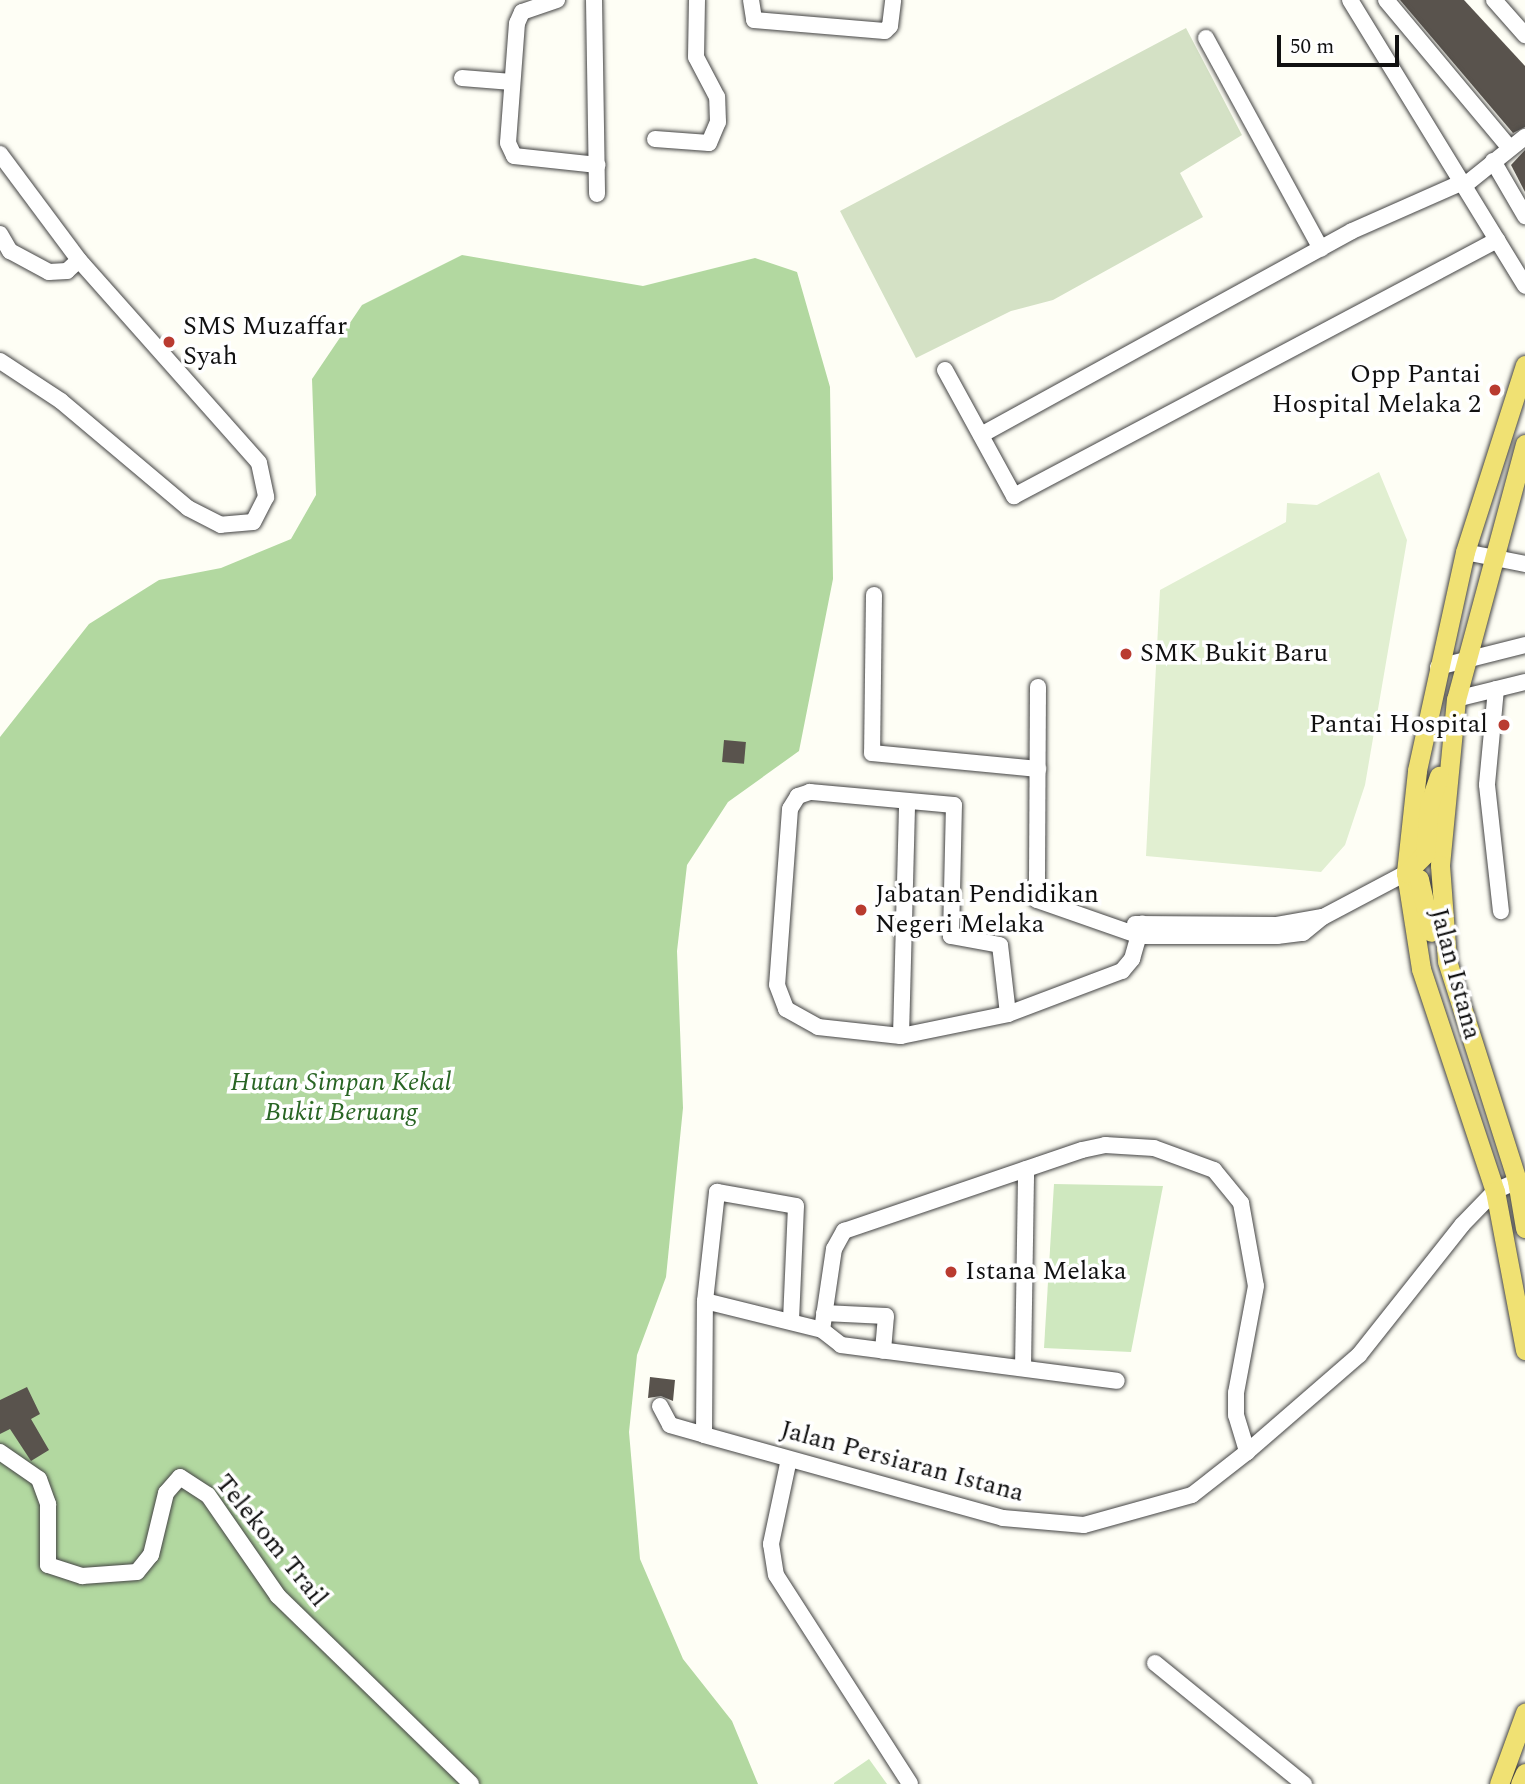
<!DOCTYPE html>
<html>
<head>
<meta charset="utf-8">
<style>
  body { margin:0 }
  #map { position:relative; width:1525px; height:1784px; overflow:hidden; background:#fefef5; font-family:Spectral,serif }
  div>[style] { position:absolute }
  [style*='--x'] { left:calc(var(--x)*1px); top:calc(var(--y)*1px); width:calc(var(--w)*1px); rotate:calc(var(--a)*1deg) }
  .green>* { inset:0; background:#cfe8bf }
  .forest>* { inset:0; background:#b2d8a0 }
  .cemetery>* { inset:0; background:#d4e1c5 }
  .pitch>* { inset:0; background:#e1efd1 }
  .building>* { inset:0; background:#59534d; transform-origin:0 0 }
  .roads { filter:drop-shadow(0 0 2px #444) drop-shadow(0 0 2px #444) }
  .minor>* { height:16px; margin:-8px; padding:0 8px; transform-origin:8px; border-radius:8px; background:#fff }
  .major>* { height:19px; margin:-9.5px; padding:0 9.5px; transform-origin:9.5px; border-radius:9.5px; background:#f0e173 }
  .dots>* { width:19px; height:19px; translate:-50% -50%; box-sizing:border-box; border:4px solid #fff; border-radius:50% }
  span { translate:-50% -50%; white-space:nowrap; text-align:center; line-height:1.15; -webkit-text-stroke:7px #fff; paint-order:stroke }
  .poi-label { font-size:26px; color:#111 }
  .left { translate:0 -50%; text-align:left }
  .right { translate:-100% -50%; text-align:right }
  .street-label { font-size:26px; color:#111 }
  .park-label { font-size:26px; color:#296524; font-style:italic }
  .scale { position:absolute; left:1277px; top:35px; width:122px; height:32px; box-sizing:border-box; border:4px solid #111; border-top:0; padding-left:9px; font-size:21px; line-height:24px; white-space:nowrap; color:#111; -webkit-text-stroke:5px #fff; paint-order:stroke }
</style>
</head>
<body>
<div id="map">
  <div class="green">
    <div style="clip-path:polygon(1054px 1184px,1163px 1186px,1131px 1352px,1044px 1348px)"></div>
    <div style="clip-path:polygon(869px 1759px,887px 1784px,834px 1784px,834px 1783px)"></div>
  </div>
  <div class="forest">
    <div style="clip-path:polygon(462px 255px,643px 286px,755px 258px,797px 272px,830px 387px,833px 579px,799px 751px,728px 802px,687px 865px,677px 951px,683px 1108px,666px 1277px,637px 1355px,629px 1432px,640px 1559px,683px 1659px,732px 1721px,758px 1784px,0 1784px,0 737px,89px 624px,159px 580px,221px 568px,291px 539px,316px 495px,312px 379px,362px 305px)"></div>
  </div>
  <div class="cemetery">
    <div style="clip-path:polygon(1186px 28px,1242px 135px,1180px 173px,1203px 217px,1053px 300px,1011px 311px,916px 358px,840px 211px)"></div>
  </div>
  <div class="pitch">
    <div style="clip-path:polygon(1379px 472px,1407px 540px,1365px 785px,1345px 845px,1321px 872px,1146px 856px,1160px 590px,1286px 522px,1287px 503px,1317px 505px)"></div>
  </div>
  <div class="building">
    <div style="clip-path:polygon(1400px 0,1464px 0,1525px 66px,1525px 127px,1513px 133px)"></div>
    <div style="clip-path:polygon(1525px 150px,1525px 192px,1511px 165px)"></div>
    <div style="left:724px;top:740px;width:22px;height:22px;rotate:5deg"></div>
    <div style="clip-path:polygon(650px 1377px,675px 1380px,673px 1401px,661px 1396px,648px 1398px)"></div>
    <div style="clip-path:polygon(27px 1387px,40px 1414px,31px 1419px,49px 1450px,31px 1461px,10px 1429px,0 1434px,0 1400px)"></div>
  </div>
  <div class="roads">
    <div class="minor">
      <div style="--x:557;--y:0;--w:37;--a:161"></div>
      <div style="--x:522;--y:12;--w:12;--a:114"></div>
      <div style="--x:517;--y:23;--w:120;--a:94.3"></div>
      <div style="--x:508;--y:143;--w:14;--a:65"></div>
      <div style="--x:514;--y:156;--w:84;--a:6.1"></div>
      <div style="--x:594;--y:0;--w:194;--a:89.1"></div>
      <div style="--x:751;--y:0;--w:20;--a:81"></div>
      <div style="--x:754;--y:20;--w:131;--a:4.8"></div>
      <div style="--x:885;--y:31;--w:7;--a:-45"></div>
      <div style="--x:890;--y:26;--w:26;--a:-83"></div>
      <div style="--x:1350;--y:0;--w:335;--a:58.5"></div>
      <div style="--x:1386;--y:0;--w:192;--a:50.1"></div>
      <div style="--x:1494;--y:0;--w:47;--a:48.5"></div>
      <div style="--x:1206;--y:38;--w:240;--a:61.4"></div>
      <div style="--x:462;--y:78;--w:50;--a:4.6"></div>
      <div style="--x:655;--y:139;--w:54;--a:4.2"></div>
      <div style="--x:709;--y:143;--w:23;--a:-67"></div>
      <div style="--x:718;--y:122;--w:25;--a:-92"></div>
      <div style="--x:717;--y:97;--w:45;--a:-117.7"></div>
      <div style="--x:696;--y:57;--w:57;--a:-89"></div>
      <div style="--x:0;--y:154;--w:132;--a:53.3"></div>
      <div style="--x:79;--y:260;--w:271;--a:48.4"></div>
      <div style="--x:259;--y:463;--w:35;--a:78"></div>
      <div style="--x:266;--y:497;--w:28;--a:117"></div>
      <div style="--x:253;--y:522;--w:32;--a:175"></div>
      <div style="--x:221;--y:525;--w:37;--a:-153"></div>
      <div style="--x:188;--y:508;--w:166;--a:-139.9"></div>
      <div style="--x:61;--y:401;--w:73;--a:-146.7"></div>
      <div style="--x:1493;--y:161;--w:64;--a:59.8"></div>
      <div style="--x:1465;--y:185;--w:77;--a:-38.7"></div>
      <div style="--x:0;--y:234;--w:20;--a:60"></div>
      <div style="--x:10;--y:251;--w:44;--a:28.3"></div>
      <div style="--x:49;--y:272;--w:18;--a:-3"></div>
      <div style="--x:67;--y:271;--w:16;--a:-43"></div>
      <div style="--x:945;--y:370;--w:144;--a:61.3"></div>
      <div style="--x:1014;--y:496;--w:547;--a:-27.92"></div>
      <div style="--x:981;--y:435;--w:423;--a:-28.8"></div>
      <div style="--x:1352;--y:231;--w:121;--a:-23.8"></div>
      <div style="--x:1465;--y:552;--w:61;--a:11.3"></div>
      <div style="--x:874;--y:595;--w:158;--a:90.7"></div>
      <div style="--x:872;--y:753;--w:167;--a:5.5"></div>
      <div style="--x:1438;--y:667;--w:90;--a:-14.2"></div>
      <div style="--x:1038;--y:687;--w:213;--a:90.3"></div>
      <div style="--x:1037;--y:900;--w:109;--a:19.3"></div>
      <div style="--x:1140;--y:936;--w:137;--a:0"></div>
      <div style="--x:1277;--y:936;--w:26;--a:-7"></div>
      <div style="--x:1303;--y:933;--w:26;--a:-39"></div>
      <div style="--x:1323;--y:917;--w:94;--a:-27.9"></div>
      <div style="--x:1496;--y:689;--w:96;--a:95.4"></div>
      <div style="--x:1487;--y:785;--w:127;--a:83.7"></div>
      <div style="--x:1456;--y:699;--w:71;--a:-13.8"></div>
      <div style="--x:1135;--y:924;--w:142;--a:0.4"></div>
      <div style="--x:1277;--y:925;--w:46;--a:-10.1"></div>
      <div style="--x:1008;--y:1014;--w:69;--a:-96.6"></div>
      <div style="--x:1000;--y:945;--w:50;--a:-169.6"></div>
      <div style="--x:951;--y:936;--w:131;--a:-88.7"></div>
      <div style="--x:954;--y:805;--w:145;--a:-174.8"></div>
      <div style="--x:810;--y:792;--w:13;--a:162"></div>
      <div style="--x:798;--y:796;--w:15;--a:122"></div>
      <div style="--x:790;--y:809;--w:176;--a:94.2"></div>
      <div style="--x:777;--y:985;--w:26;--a:69"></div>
      <div style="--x:786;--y:1009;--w:37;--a:29"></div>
      <div style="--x:818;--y:1027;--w:83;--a:6.2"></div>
      <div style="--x:901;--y:1036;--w:109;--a:-11.6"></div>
      <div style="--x:1008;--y:1014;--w:122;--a:-20.7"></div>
      <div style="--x:1122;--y:971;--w:16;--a:-50"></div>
      <div style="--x:1132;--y:959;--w:37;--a:-74"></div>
      <div style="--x:901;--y:1036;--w:234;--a:-88.5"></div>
      <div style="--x:705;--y:1301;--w:121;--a:13.9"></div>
      <div style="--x:822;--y:1330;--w:24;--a:38"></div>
      <div style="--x:841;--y:1345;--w:278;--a:7.4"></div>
      <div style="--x:824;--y:1313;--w:62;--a:2.8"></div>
      <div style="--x:886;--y:1316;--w:35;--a:95"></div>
      <div style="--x:822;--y:1330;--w:82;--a:-81.6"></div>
      <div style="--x:834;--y:1249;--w:21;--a:-61"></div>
      <div style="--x:844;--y:1231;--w:251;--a:-18.8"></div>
      <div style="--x:1082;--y:1150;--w:24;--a:-12"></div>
      <div style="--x:1105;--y:1145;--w:49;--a:3.5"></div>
      <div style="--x:1154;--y:1148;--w:64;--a:20.1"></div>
      <div style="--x:1214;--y:1170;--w:43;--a:50.7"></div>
      <div style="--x:1241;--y:1203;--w:84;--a:79.8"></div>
      <div style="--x:1256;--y:1286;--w:109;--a:100.6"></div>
      <div style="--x:1236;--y:1393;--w:22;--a:90"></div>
      <div style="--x:1236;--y:1415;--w:39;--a:73"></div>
      <div style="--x:1023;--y:1368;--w:199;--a:-89.1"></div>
      <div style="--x:660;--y:1406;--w:21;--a:62"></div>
      <div style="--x:670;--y:1425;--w:35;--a:16"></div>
      <div style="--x:704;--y:1435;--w:310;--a:15.5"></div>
      <div style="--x:1003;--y:1518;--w:81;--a:4.9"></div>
      <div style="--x:1084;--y:1525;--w:112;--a:-15.5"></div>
      <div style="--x:1192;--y:1495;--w:70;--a:-38"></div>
      <div style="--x:1247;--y:1452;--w:148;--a:-40.9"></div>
      <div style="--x:1359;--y:1355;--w:166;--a:-51.6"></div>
      <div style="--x:1462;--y:1225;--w:47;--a:-45.9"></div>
      <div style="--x:1495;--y:1191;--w:24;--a:-24"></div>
      <div style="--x:704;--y:1435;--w:134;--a:-89.6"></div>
      <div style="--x:705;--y:1301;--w:110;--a:-83.7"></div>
      <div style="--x:717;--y:1192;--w:80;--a:10"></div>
      <div style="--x:796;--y:1206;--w:114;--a:92.5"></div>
      <div style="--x:0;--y:1452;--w:47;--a:34.7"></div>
      <div style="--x:39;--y:1479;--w:27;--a:70"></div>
      <div style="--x:48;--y:1504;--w:61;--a:90"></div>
      <div style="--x:48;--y:1565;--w:36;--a:18"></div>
      <div style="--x:82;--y:1576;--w:55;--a:-4.2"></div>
      <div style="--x:137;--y:1572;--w:22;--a:-51"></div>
      <div style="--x:151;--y:1555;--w:64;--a:-76.4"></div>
      <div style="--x:166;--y:1493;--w:21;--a:-49"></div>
      <div style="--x:180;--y:1477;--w:33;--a:33"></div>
      <div style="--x:208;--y:1495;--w:123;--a:55.3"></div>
      <div style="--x:278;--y:1596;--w:269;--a:44.2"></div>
      <div style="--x:789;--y:1459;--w:87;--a:102"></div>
      <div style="--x:771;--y:1544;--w:31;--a:81"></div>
      <div style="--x:776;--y:1575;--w:248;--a:57.3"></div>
      <div style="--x:1155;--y:1663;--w:192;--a:39.1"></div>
    </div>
    <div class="major">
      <div style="--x:1525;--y:365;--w:196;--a:107.8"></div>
      <div style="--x:1465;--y:552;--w:224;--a:102.4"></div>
      <div style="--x:1417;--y:771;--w:103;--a:96.2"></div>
      <div style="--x:1406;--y:873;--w:97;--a:81.1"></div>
      <div style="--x:1421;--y:969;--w:234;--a:71.6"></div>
      <div style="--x:1495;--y:1191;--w:162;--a:79.3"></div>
      <div style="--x:1525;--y:444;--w:264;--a:105.1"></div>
      <div style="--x:1456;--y:699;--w:167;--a:95.5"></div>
      <div style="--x:1440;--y:865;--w:96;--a:85.8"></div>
      <div style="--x:1447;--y:961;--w:231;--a:72.3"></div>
      <div style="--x:1517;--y:1181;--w:48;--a:80.3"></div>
      <div style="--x:1406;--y:873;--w:14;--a:25"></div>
      <div style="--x:1419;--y:879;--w:54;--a:77.2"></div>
      <div style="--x:1406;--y:873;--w:27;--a:-45"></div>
      <div style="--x:1425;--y:854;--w:49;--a:-85.3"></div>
      <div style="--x:1429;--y:805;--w:31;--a:-71"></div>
      <div style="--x:1499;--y:1784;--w:76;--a:-69.9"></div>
      <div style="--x:1520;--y:1784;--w:12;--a:-66"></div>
    </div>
  </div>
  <div class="dots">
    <div style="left:169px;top:342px;background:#b93b30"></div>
    <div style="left:1495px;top:390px;background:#b93b30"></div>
    <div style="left:1126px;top:654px;background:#b93b30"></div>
    <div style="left:1504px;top:725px;background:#b93b30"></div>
    <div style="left:861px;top:910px;background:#b93b30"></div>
    <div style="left:951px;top:1272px;background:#b93b30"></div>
  </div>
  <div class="poi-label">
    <span class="left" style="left:183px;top:342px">SMS Muzaffar<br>Syah</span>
    <span class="right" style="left:1481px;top:390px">Opp Pantai<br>Hospital Melaka 2</span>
    <span class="left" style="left:1140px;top:654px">SMK Bukit Baru</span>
    <span class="right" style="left:1488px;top:725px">Pantai Hospital</span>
    <span class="left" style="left:875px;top:910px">Jabatan Pendidikan<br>Negeri Melaka</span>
    <span class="left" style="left:965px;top:1272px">Istana Melaka</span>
  </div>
  <div class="street-label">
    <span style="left:1455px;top:974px;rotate:75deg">Jalan Istana</span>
    <span style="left:902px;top:1462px;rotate:15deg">Jalan Persiaran Istana</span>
    <span style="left:271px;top:1541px;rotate:51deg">Telekom Trail</span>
  </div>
  <div class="park-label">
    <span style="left:341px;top:1098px">Hutan Simpan Kekal<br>Bukit Beruang</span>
  </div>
  <div class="scale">50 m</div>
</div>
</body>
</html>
